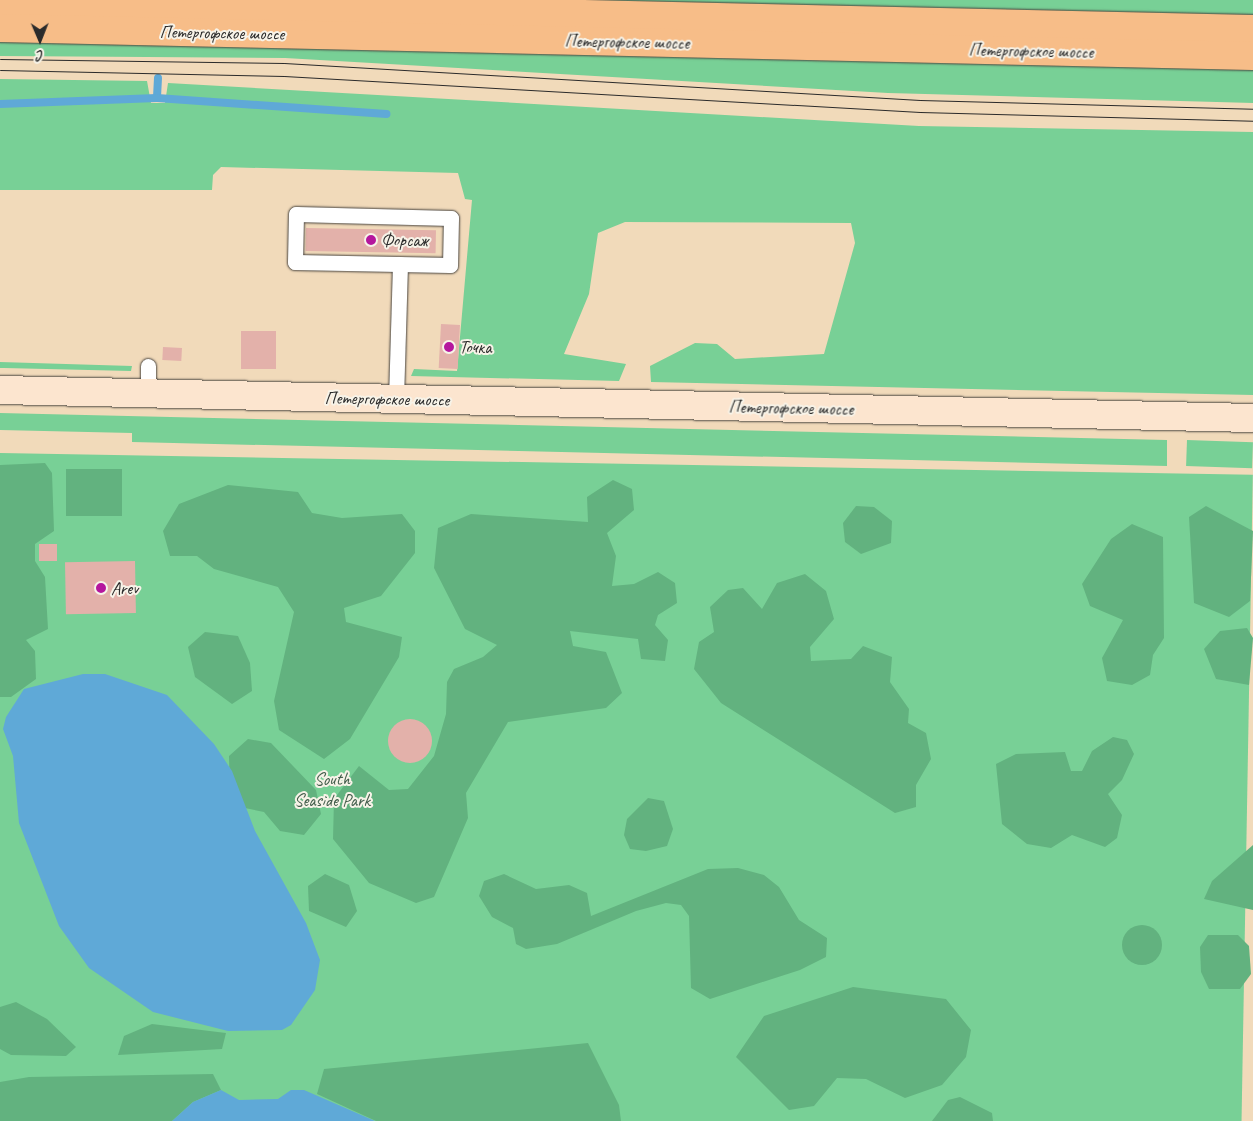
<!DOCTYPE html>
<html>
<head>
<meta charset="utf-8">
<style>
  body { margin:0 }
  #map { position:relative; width:1253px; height:1121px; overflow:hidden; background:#f1daba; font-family:Caveat,sans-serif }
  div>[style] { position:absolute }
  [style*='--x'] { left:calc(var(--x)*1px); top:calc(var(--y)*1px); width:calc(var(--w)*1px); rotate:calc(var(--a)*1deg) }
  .green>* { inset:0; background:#78d096; transform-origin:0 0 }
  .forest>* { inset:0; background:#62b27f; transform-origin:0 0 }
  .round { border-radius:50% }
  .water>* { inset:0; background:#5fa9d7 }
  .stream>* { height:8px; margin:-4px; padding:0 4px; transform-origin:4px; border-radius:4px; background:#5fa9d7 }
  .building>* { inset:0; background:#e3b1aa; transform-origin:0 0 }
  .roads { filter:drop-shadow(0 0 1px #494540) drop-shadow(0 0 1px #494540) }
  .lane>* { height:15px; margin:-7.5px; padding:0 7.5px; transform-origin:7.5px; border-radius:7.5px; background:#fff }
  .secondary>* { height:28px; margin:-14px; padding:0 14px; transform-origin:14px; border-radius:14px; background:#fce5cf }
  .primary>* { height:28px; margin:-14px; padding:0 14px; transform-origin:14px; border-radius:14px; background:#f7bd88 }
  .tram>* { height:1px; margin:-0.5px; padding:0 0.5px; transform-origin:0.5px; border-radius:0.5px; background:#2b2b2b }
  .dots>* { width:14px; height:14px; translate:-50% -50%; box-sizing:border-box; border:2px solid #f7f3e8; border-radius:50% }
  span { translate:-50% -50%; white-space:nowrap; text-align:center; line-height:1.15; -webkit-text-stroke:4px #f7f3e8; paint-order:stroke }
  .street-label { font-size:18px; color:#2b2b2b }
  .poi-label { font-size:18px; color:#2b2b2b }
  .left { translate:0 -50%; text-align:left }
  .park-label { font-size:18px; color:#425d4b }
  .north { position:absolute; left:15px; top:15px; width:50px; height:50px; -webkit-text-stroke:4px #f7f3e8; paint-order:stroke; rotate:179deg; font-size:14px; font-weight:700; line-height:20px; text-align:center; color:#2b2b2b }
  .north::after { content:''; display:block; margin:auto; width:18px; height:22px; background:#2b2b2b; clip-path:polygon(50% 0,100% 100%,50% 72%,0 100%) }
</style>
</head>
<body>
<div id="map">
  <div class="green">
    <div style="clip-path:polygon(514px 0,1253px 0,1253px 17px)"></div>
    <div style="clip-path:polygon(0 41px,1253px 69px,1253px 103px,888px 93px,285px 58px,0 56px)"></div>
    <div style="clip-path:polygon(0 79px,147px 81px,151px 103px,165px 103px,168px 83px,919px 126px,1253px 132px,1253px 395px,651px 382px,650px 366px,695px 343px,717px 344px,735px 359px,824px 354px,855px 243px,851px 223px,625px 222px,598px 233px,589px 294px,564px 354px,626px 364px,619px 381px,411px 376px,414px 369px,457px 371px,472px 200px,465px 199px,458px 173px,221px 167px,213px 175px,212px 190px,0 190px)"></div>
    <div style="clip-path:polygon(0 362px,132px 366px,131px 371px,4px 368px,0 368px)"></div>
    <div style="clip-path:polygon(0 413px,1167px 440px,1167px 466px,132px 442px,132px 433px,0 430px)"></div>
    <div style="left:1187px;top:440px;width:66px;height:26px;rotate:2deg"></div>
    <div style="left:0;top:453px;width:1253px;height:668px;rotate:1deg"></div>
  </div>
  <div class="forest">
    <div style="clip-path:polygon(45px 463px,52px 473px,54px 531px,35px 544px,35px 561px,45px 577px,48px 629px,26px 640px,35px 651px,36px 679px,11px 697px,0 697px,0 465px)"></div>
    <div style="left:66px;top:469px;width:56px;height:47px"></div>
    <div style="clip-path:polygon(613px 480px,632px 489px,634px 510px,607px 533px,616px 556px,612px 586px,634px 584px,658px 572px,675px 583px,677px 603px,658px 615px,655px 625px,668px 640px,665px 661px,641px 659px,638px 639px,570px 631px,573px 646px,606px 652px,622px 693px,606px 708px,508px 722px,466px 793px,468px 818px,434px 897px,416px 903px,369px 883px,333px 839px,334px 799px,359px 766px,389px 790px,408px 789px,434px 756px,446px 714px,447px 682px,454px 669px,483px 657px,497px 645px,465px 629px,434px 568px,438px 528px,471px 514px,588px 522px,587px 497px)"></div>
    <div style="clip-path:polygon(228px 485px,298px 492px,312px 513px,342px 518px,402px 514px,415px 531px,415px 553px,381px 596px,344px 608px,346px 622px,402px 637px,399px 657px,350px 739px,324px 759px,279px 730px,274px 701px,294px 612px,278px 587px,214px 569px,197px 556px,170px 556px,163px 531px,179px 504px)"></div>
    <div style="clip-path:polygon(856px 506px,874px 507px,892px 521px,891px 543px,861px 554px,845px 542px,843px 523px)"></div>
    <div style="clip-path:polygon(1206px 506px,1253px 531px,1250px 601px,1229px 617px,1194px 603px,1189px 517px)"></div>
    <div style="clip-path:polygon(1132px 524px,1163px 537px,1164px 638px,1153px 655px,1150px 675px,1132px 685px,1107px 681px,1102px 658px,1123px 620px,1090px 606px,1082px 584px,1111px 539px)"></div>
    <div style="clip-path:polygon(805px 574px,826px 591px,834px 619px,810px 647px,811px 661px,851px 659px,863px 646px,892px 657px,890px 682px,909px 709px,908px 723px,926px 733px,931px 759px,916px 785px,916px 807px,895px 813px,721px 703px,694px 669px,699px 642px,714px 632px,710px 607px,728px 590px,743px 588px,762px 609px,777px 583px)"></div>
    <div style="clip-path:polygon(1247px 628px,1253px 638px,1249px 685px,1216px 679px,1204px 649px,1220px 631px)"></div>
    <div style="clip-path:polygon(205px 632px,238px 636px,250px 663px,252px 691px,232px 704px,195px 677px,188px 647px)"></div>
    <div style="clip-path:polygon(1113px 737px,1127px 740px,1134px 754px,1122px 780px,1108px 794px,1122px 815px,1117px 838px,1105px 847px,1072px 835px,1051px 848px,1027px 844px,1002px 824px,996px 764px,1016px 754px,1065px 752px,1071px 771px,1082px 771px,1092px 751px)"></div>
    <div style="clip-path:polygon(248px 739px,271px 743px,316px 790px,321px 814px,304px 835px,280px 831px,264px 812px,240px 807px,230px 792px,229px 756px)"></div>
    <div style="clip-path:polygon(648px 798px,664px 801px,673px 829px,667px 846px,646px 851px,630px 849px,624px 835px,627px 819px)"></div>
    <div style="clip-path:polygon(1253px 845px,1253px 910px,1204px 899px,1212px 881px)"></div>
    <div style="clip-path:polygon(738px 868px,764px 875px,779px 887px,799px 920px,827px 938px,826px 957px,800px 970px,710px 999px,691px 988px,689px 916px,681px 905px,666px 903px,636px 911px,557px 944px,526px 949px,516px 944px,513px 928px,492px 917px,479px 896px,484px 881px,504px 874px,536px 889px,569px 885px,587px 893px,591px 916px,708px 869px)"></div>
    <div style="clip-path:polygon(325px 874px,349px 885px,357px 911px,346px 927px,309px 911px,308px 886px)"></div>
    <div class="round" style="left:1122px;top:925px;width:40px;height:40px"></div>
    <div style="clip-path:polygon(1208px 935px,1238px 935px,1249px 946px,1251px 974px,1240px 989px,1209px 989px,1201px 972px,1200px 947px)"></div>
    <div style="clip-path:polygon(853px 987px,946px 999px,971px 1030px,966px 1057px,942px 1085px,905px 1098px,866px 1079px,837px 1078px,814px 1106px,789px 1110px,736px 1057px,764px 1016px)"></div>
    <div style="clip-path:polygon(16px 1002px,47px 1019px,76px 1047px,66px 1056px,11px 1055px,0 1049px,0 1007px)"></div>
    <div style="clip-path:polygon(152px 1024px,226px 1033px,222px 1049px,118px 1055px,124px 1036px)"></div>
    <div style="clip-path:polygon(588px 1043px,619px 1105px,621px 1121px,376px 1121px,317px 1094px,324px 1069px)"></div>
    <div style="clip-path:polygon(213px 1074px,221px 1090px,193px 1102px,172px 1121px,0 1121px,0 1082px,29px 1077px)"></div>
    <div style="clip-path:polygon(960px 1097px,992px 1113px,993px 1121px,932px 1121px,948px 1100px)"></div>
  </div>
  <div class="water">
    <div style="clip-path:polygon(83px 674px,105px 674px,167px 695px,214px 744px,232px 771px,255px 831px,306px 923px,320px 960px,315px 990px,291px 1025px,282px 1030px,228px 1031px,153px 1012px,89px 968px,59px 926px,19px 823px,13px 756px,3px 729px,6px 717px,24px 689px)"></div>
    <div style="clip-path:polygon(221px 1090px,239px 1100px,278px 1099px,291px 1090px,304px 1090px,375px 1121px,172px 1121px,193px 1102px)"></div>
  </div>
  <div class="stream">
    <div style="--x:158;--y:78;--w:20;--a:93"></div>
    <div style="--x:157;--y:98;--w:230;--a:4"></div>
    <div style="--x:0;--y:104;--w:157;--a:-2.2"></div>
  </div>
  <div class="building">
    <div style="left:306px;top:228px;width:130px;height:23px;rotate:1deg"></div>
    <div style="left:441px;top:324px;width:19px;height:44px;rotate:3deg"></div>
    <div style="left:241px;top:331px;width:35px;height:38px"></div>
    <div style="left:163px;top:347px;width:19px;height:13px;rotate:3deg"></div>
    <div style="left:39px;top:544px;width:18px;height:17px"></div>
    <div style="left:135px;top:561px;width:52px;height:70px;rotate:89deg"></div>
    <div class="round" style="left:388px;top:719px;width:44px;height:44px"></div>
  </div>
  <div class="roads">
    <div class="lane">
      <div style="--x:296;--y:214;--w:155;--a:1.5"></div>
      <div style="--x:451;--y:218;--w:47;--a:91.2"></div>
      <div style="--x:450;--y:265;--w:155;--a:-178.9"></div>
      <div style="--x:295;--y:262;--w:48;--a:-88.8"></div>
      <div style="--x:148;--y:393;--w:27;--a:-90"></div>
      <div style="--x:396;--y:399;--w:135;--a:-88.3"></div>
    </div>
    <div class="secondary">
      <div style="--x:0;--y:390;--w:1253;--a:1.28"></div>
    </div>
    <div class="primary">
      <div style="--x:0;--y:1;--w:1253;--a:1.28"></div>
      <div style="--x:0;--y:28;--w:1253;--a:1.28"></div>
    </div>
  </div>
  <div class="tram">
    <div style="--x:0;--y:59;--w:284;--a:0.8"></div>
    <div style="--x:284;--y:63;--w:637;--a:3.33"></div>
    <div style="--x:920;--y:100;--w:333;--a:1.5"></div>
    <div style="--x:0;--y:70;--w:284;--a:1.2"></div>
    <div style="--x:284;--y:76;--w:637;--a:3.24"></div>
    <div style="--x:920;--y:112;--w:333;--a:1.5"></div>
  </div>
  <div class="dots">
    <div style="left:371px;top:240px;background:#b5179e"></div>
    <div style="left:449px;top:347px;background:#b5179e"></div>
    <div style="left:101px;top:588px;background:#b5179e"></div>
  </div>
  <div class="street-label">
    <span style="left:222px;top:33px;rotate:1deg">Петергофское шоссе</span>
    <span style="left:627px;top:42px;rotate:1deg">Петергофское шоссе</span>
    <span style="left:1031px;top:51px;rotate:1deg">Петергофское шоссе</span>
    <span style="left:387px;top:399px;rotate:1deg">Петергофское шоссе</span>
    <span style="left:791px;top:408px;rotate:1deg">Петергофское шоссе</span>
  </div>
  <div class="poi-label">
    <span class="left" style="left:381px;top:240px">Форсаж</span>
    <span class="left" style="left:459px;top:347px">Точка</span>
    <span class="left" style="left:111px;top:588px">Arev</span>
  </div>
  <div class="park-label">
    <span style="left:332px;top:790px">South<br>Seaside Park</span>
  </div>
  <div class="north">С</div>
</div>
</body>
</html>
